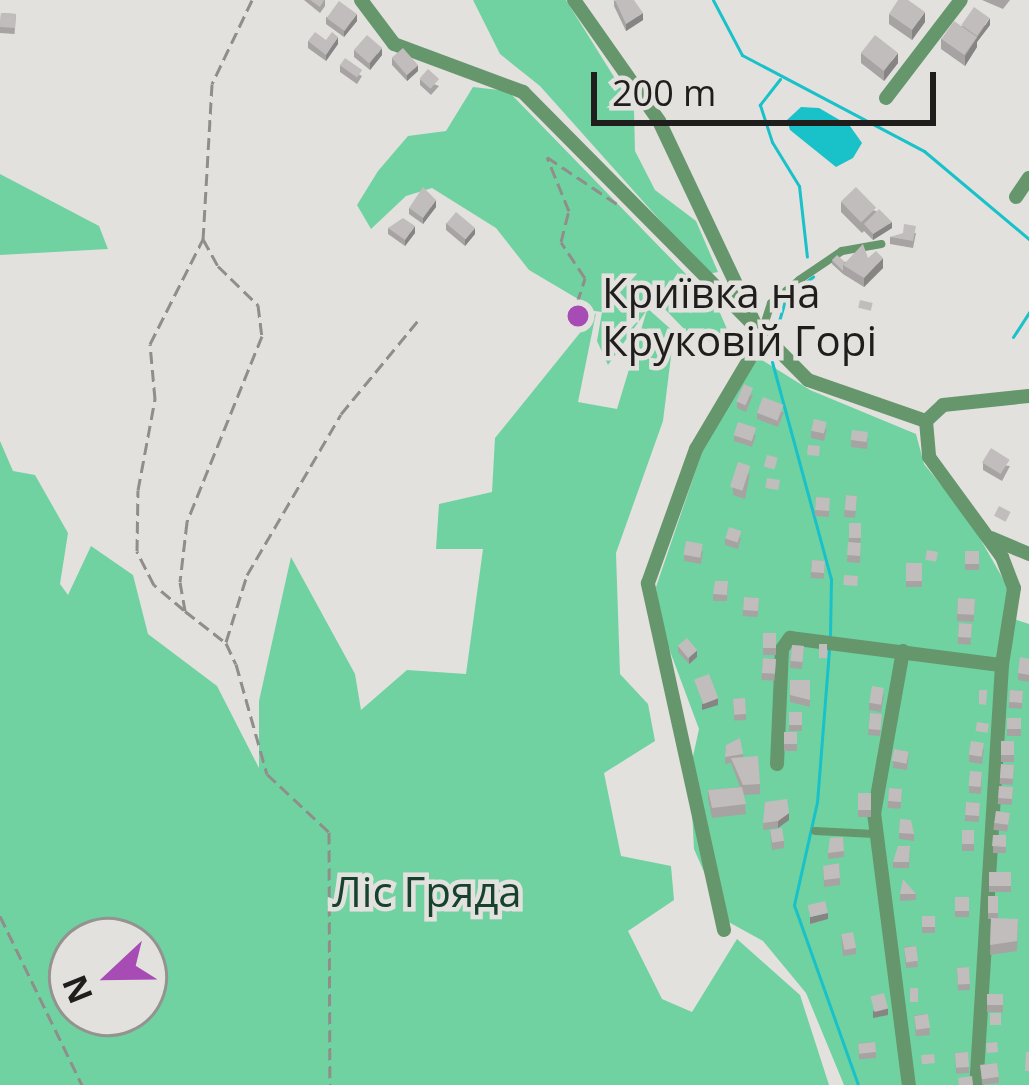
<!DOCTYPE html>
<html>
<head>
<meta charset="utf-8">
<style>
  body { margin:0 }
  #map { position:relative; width:1029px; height:1085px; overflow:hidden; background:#e2e1dd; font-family:"Open Sans",sans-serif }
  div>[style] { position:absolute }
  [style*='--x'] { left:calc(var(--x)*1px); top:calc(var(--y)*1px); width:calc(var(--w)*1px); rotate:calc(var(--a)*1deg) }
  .green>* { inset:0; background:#70d2a1 }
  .water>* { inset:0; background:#19c1c9 }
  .stream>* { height:3px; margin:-1.5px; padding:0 1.5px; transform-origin:1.5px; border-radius:1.5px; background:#19c1c9 }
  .path>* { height:3px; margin-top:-1.5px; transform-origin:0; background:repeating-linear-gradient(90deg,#8f8e8b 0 12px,transparent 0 18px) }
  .lane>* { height:8px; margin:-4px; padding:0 4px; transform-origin:4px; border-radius:4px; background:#66966c }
  .street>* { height:14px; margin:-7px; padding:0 7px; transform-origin:7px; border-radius:7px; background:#66966c }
  .wall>* { inset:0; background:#a6a3a2; transform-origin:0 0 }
  .shaded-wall>* { inset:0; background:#878484 }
  .building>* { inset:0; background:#c1bdbc; transform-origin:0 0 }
  .dots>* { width:33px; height:33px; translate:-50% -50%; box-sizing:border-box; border:6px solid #e2e1dd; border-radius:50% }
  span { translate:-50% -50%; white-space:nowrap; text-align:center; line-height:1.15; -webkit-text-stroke:9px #e2e1dd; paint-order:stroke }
  .poi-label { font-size:42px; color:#1f1e1d }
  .left { translate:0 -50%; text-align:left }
  .park-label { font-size:42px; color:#16422e }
  .north { position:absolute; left:48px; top:917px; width:120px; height:120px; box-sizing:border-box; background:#e2e1dd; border:3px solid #949390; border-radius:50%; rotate:248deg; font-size:33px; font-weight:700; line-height:48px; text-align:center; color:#1f1e1d }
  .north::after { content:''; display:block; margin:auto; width:42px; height:54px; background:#a74bb5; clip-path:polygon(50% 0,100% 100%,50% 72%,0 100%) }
  .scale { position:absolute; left:591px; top:72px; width:345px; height:54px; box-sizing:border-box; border:6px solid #1f1e1d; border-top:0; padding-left:15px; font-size:36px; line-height:42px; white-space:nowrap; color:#1f1e1d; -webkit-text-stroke:9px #e2e1dd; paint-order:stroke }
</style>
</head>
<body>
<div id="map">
  <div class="green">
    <div style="clip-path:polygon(473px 0,566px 0,634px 109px,635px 151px,655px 190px,696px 221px,718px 272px,708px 274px,540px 86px,500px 54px)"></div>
    <div style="clip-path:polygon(evenodd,473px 87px,508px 91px,717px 306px,727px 329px,719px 345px,687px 332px,656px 300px,647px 308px,674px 332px,663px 421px,616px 553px,620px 674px,648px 704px,655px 741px,604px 773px,621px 856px,671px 866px,674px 900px,628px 931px,662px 999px,692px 1012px,737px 939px,800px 995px,829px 1085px,0 1085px,0 441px,13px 471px,35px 475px,68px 533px,60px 584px,68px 595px,91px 546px,133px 575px,148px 634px,217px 686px,259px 768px,259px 701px,291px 557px,355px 674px,361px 710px,407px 670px,466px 674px,483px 549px,436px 549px,439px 504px,492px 492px,495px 438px,596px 313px,578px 402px,617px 409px,647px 310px,608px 365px,597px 341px,602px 312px,580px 309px,578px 299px,529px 270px,496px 228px,432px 188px,406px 196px,371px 229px,357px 205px,378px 171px,408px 136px,446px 131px,473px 87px,72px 941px,144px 941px,144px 1013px,72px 1013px,72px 941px)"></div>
    <div style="clip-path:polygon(0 174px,99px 226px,108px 249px,0 255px)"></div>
    <div style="clip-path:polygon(751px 353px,810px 390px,916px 434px,924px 464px,970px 521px,1006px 584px,1014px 619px,1029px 624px,1029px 1085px,844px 1085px,806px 993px,763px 941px,725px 920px,694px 849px,690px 770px,699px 729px,661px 627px,656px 587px,702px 452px)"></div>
  </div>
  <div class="water">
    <div style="clip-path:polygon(801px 107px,819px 108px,850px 126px,862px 143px,853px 158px,836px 167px,790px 130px,787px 120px)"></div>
  </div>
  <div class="stream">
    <div style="--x:713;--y:0;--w:62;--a:62.2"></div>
    <div style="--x:742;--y:55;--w:206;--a:27.8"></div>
    <div style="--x:924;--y:151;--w:137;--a:40"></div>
    <div style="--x:780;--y:79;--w:33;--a:128"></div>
    <div style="--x:760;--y:105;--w:39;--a:72"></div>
    <div style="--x:772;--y:142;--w:52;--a:58.5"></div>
    <div style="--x:799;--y:186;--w:71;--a:83.6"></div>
    <div style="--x:1013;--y:337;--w:30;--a:-57"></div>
    <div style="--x:774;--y:338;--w:43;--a:-73.7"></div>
    <div style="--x:786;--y:297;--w:34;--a:-37"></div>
    <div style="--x:772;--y:362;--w:225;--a:74.8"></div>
    <div style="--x:831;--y:579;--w:56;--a:91"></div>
    <div style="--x:829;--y:650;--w:152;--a:94.5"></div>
    <div style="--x:817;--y:802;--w:106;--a:102.6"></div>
    <div style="--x:794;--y:905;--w:191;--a:70.4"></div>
  </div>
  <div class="path">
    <div style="--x:252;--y:0;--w:93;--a:115.5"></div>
    <div style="--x:212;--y:84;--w:155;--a:93.3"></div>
    <div style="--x:203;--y:239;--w:31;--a:61"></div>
    <div style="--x:218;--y:266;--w:56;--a:44.3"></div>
    <div style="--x:258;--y:305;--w:31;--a:83"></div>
    <div style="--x:262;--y:336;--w:201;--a:112"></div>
    <div style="--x:187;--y:522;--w:60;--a:96.7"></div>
    <div style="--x:180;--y:582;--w:29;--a:80"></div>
    <div style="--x:185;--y:611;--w:52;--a:38"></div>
    <div style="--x:226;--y:643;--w:23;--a:65"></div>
    <div style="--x:236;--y:664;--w:114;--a:74.3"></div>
    <div style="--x:267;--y:774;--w:85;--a:43.1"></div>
    <div style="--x:329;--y:832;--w:253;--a:89.8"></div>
    <div style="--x:577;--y:303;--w:26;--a:-72"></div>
    <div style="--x:585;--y:278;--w:43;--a:-123.7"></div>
    <div style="--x:561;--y:242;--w:32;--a:-76"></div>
    <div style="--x:569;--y:211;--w:58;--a:-112.2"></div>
    <div style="--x:547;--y:157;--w:84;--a:33.9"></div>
    <div style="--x:184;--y:610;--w:39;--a:-140"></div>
    <div style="--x:154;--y:585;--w:38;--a:-117"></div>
    <div style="--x:137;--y:551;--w:61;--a:-89.1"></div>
    <div style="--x:138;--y:490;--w:93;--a:-79.4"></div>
    <div style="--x:155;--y:399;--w:55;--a:-95.2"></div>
    <div style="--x:150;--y:344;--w:118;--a:-63.2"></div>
    <div style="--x:226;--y:642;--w:70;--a:-72.6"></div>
    <div style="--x:247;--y:575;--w:186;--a:-59.7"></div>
    <div style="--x:341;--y:414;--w:124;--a:-50.5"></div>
    <div style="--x:0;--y:916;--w:188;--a:64.1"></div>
  </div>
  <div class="lane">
    <div style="--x:762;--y:331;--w:29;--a:-72"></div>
    <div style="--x:771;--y:303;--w:36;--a:-39"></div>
    <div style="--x:799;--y:280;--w:52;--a:-34"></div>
    <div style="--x:842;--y:251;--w:40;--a:-10"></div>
    <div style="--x:815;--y:831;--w:60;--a:2.9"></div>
  </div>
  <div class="street">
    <div style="--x:361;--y:0;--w:55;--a:53.1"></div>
    <div style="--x:394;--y:44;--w:138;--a:20.4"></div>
    <div style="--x:523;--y:92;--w:405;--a:45.3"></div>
    <div style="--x:808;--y:380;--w:125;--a:19.2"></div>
    <div style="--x:926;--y:421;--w:23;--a:-43"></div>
    <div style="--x:943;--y:405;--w:86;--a:-6"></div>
    <div style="--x:574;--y:0;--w:148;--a:54.9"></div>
    <div style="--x:659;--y:121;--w:229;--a:64.7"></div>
    <div style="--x:886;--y:98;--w:123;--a:-52.6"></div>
    <div style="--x:1016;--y:197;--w:23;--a:-56"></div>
    <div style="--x:926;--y:421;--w:36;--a:85"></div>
    <div style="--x:929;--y:457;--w:124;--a:53.9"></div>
    <div style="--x:1002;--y:557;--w:33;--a:69"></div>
    <div style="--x:1014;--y:588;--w:78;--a:98.9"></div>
    <div style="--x:1002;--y:665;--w:421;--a:93.5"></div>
    <div style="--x:991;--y:538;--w:41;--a:22.8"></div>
    <div style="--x:903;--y:651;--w:165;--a:100.1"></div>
    <div style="--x:874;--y:813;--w:274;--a:82.7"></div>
    <div style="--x:777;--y:764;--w:115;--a:-87.5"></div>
    <div style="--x:782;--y:649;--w:14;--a:-54"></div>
    <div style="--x:790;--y:638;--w:214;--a:7.3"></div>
    <div style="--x:724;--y:930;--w:355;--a:-102.4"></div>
    <div style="--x:648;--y:583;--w:142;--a:-70.3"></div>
    <div style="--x:696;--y:449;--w:129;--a:-59.3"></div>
  </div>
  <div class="wall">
    <div style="clip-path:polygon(304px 0,325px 0,325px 6px,320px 13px)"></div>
    <div style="clip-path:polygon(614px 0,643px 20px,626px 31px,614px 6px)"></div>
    <div style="clip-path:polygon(982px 0,1010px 0,1003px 9px)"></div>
    <div style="left:1px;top:13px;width:15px;height:20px;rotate:4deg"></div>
    <div style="clip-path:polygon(889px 14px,925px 22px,912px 40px,889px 24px)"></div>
    <div style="clip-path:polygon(326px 17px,357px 21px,344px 37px,326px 24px)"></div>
    <div style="clip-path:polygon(990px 25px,977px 42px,977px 47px,965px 66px,941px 49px,941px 39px,961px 26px)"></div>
    <div style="clip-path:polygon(326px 40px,338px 44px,326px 61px,308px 48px,308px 41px)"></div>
    <div style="clip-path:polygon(354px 50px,382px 55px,370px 70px,354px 57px)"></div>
    <div style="clip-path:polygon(861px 53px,898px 63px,884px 81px,861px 63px)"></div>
    <div style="clip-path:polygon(392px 58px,418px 71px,407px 81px,392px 65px)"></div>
    <div style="clip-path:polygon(340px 65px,362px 76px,357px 84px,340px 72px)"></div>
    <div style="clip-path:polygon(420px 79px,439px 86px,431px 95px,420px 85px)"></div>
    <div style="clip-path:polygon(841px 202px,876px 211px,892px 228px,873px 240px,864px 231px,862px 233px,841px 212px)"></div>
    <div style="clip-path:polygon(436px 207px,423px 224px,409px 214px,409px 208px)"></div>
    <div style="clip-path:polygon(446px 223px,475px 234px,465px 246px,446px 230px)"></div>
    <div style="clip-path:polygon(388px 228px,415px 233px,405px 246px,388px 234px)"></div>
    <div style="clip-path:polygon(916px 233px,913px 248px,890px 244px,890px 237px)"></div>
    <div style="clip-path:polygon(868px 258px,883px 268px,864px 287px,843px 274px,832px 264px,832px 260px,845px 262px)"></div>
    <div style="clip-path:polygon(753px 394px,746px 412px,737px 408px,737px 402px)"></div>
    <div style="clip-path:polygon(784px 412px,778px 427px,757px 419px,757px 413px)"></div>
    <div style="clip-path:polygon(827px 429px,824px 441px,811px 438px,811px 431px)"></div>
    <div style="clip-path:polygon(734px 435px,756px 435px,752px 447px,734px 441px)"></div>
    <div style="clip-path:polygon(868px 439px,867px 449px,851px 447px,851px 440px)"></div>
    <div style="clip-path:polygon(983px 463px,1010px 466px,1002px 481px,983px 470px)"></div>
    <div style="clip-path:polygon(750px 473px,745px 499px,733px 495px,733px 488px)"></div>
    <div style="left:846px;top:495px;width:11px;height:22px;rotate:5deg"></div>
    <div style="left:816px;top:497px;width:14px;height:19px;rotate:4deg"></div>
    <div style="clip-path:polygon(861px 523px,860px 563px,847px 562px,849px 538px)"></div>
    <div style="clip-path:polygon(741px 537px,738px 549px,725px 545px,725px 538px)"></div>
    <div style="clip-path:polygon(703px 551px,701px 564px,684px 561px,684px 555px)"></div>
    <div style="left:965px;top:551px;width:14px;height:19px"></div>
    <div style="left:812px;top:560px;width:13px;height:18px;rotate:4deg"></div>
    <div style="left:906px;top:563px;width:16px;height:24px"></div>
    <div style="clip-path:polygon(728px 581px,727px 601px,713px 601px,713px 594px)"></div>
    <div style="left:744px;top:597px;width:15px;height:19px;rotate:4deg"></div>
    <div style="left:958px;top:598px;width:17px;height:23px;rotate:3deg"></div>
    <div style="left:959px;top:623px;width:13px;height:21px;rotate:4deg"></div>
    <div style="left:763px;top:633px;width:13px;height:22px"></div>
    <div style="left:792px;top:645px;width:12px;height:23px;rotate:5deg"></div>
    <div style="clip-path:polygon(678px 646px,697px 657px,689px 664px,678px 652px)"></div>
    <div style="left:763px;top:658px;width:13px;height:22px;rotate:4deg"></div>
    <div style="clip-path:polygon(1029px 659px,1029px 682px,1018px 680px,1018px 673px)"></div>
    <div style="clip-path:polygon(790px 680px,810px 680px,810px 707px,790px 702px)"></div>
    <div style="left:1010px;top:690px;width:13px;height:18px;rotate:4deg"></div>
    <div style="clip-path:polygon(884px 694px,881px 712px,869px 710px,869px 703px)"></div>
    <div style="left:745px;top:698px;width:22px;height:12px;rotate:87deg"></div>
    <div style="left:789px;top:712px;width:13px;height:19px"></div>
    <div style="left:870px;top:713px;width:12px;height:22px;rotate:5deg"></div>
    <div style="left:1007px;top:718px;width:14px;height:18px"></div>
    <div style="left:784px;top:732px;width:13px;height:19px"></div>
    <div style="clip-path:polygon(740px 738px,743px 757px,760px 784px,760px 794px,744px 795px,746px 814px,712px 818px,708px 799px,708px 790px,740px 787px,731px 763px,725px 764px,726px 745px)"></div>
    <div style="left:1001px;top:741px;width:13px;height:21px"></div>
    <div style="clip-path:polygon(894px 749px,909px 752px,907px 770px,893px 768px)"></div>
    <div style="clip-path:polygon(984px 749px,982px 764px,969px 762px,969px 755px)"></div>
    <div style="left:1001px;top:764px;width:13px;height:20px;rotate:4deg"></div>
    <div style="clip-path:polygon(982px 772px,981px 794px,969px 793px,969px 786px)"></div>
    <div style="left:999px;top:786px;width:14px;height:18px;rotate:4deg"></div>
    <div style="left:889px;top:788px;width:13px;height:20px;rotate:4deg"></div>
    <div style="left:858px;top:793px;width:13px;height:24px"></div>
    <div style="clip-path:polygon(765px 802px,789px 820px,778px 828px,763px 830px)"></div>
    <div style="left:966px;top:802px;width:14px;height:19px;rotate:4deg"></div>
    <div style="left:996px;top:811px;width:14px;height:19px;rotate:8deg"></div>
    <div style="clip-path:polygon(900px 819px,914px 834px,914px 841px,899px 839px)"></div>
    <div style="clip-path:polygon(770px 830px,784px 841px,784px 848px,772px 850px)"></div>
    <div style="left:962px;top:830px;width:12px;height:21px"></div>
    <div style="left:993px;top:835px;width:13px;height:18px"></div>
    <div style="clip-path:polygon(843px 837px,844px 857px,828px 859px,828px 853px)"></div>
    <div style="clip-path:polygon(910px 846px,909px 868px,893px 868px,893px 862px)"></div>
    <div style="clip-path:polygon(839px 863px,840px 885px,824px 887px,823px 866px)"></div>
    <div style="left:989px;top:872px;width:22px;height:20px"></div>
    <div style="clip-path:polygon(900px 894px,916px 894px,916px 900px,900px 901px)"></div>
    <div style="clip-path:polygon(988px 896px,998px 896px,998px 919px,1018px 919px,1017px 951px,990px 955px,991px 919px,988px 919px)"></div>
    <div style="left:955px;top:897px;width:14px;height:20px"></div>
    <div style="left:922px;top:916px;width:13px;height:17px"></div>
    <div style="clip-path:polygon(841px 934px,856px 948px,856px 954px,843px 956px)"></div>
    <div style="left:916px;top:946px;width:21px;height:12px;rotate:85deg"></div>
    <div style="left:969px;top:967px;width:23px;height:12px;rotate:88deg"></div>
    <div style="left:987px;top:994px;width:16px;height:18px"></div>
    <div style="left:928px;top:1014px;width:21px;height:14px;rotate:85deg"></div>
    <div style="left:875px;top:1042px;width:16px;height:17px;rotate:86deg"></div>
    <div style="left:968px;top:1052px;width:21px;height:13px;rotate:87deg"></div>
    <div style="left:997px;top:1063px;width:20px;height:17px;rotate:84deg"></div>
  </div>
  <div class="shaded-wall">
    <div style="clip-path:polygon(925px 12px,925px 22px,912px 40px,912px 30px)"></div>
    <div style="clip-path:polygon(643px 13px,643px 20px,626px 31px,626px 24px)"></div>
    <div style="clip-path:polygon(357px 14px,357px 21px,344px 37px,344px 31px)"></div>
    <div style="clip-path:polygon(990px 18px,990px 25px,977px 42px,977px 47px,965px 66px,965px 56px)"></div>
    <div style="clip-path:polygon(338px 37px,338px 44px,326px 61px,326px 55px)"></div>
    <div style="clip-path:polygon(382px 48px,382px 55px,370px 70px,370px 63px)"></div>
    <div style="clip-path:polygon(898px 53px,898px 63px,884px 81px,884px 71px)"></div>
    <div style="clip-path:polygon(418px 65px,418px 71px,407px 81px,407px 75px)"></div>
    <div style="clip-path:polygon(436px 200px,436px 207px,423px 224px,423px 218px)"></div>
    <div style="clip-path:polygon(892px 222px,892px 228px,873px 240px,873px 234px)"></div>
    <div style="clip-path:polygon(415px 226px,415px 233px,405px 246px,405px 240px)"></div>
    <div style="clip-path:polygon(475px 228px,475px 234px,465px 246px,465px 239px)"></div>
    <div style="clip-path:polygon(883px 258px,883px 268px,864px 287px,864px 278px)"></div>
    <div style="clip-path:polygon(697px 650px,697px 657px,689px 664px,689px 658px)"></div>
    <div style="clip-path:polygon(718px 698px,718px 705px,702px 710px,702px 704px)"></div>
    <div style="clip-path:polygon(789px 813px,789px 820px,778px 828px,778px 821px)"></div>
    <div style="clip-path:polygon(828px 913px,828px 919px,810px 924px,810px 917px)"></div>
    <div style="clip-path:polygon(888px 1008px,888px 1015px,873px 1018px,873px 1011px)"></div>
  </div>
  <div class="building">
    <div style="clip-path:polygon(310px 0,324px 0,320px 7px)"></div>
    <div style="clip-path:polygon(615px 0,634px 0,643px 13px,626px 24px)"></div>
    <div style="clip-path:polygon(898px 0,908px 0,925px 12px,912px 30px,889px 14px)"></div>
    <div style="left:339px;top:1px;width:22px;height:21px;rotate:36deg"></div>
    <div style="left:974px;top:7px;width:19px;height:22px;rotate:35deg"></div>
    <div style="left:1px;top:13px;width:15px;height:14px;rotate:4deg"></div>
    <div style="left:954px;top:21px;width:28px;height:22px;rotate:35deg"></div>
    <div style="clip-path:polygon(315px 32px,326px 40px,332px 32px,338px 37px,326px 55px,308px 41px)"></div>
    <div style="left:367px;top:35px;width:20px;height:20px;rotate:41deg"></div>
    <div style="left:875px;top:35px;width:29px;height:23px;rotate:38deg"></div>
    <div style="left:403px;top:48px;width:23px;height:15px;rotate:49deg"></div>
    <div style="left:345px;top:58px;width:21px;height:9px;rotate:35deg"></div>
    <div style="left:428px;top:69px;width:15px;height:13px;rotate:42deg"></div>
    <div style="clip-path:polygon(423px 187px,436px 200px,423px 218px,409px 208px)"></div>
    <div style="left:856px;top:187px;width:29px;height:21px;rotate:46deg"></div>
    <div style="clip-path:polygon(879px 209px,892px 222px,873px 234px,864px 224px)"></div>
    <div style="left:456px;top:212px;width:25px;height:15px;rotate:40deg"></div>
    <div style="clip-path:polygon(403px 218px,415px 226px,405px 240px,388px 228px)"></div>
    <div style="clip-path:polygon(904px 224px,916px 226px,913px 241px,890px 237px,903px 233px)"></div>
    <div style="clip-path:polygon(863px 244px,868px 258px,876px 251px,883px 258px,864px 278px,843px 265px)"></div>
    <div style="clip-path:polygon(837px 255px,845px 262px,843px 265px,843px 271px,832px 260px)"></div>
    <div style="left:860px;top:300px;width:13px;height:8px;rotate:13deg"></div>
    <div style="left:744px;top:384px;width:10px;height:19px;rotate:24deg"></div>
    <div style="left:763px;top:397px;width:22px;height:17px;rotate:21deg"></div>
    <div style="left:814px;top:419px;width:13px;height:12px;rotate:13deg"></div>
    <div style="left:738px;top:422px;width:19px;height:14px;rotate:18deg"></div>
    <div style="left:852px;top:430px;width:16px;height:10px;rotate:7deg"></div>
    <div style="left:808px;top:445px;width:12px;height:10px;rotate:5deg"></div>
    <div style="left:991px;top:448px;width:22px;height:17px;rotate:32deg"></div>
    <div style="left:767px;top:455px;width:11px;height:12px;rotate:15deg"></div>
    <div style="left:738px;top:462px;width:13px;height:26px;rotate:18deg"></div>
    <div style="left:767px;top:478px;width:13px;height:10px;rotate:9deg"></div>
    <div style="left:846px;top:495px;width:11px;height:15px;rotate:5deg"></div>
    <div style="left:816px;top:497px;width:14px;height:13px;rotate:4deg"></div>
    <div style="left:999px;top:506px;width:13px;height:11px;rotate:27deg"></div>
    <div style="left:849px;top:523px;width:12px;height:15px"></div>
    <div style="left:729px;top:527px;width:13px;height:12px;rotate:18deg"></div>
    <div style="left:686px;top:541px;width:17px;height:14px;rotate:10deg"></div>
    <div style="left:848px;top:542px;width:13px;height:13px;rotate:4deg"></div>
    <div style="left:927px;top:550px;width:11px;height:10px;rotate:10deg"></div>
    <div style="left:965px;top:551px;width:14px;height:13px"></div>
    <div style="left:812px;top:560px;width:13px;height:12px;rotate:4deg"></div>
    <div style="left:906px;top:563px;width:16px;height:18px"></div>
    <div style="left:844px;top:575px;width:14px;height:10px;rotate:4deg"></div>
    <div style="clip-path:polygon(715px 581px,728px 581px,727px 595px,713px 594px)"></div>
    <div style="left:744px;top:597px;width:15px;height:13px;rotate:4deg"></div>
    <div style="left:958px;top:598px;width:17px;height:16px;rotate:3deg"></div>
    <div style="left:959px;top:623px;width:13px;height:14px;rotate:4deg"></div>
    <div style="left:763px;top:633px;width:13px;height:15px"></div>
    <div style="left:687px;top:638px;width:16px;height:12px;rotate:50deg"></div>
    <div style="left:819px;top:644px;width:8px;height:14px"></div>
    <div style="left:792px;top:645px;width:12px;height:16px;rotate:5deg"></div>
    <div style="clip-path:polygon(1020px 657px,1029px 659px,1029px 675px,1018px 673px)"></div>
    <div style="left:763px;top:658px;width:13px;height:15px;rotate:4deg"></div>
    <div style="left:709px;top:674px;width:26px;height:16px;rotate:69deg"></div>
    <div style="clip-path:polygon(790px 680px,810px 680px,810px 700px,790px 695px)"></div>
    <div style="left:872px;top:686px;width:12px;height:17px;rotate:9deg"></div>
    <div style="clip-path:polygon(979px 690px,987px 690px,986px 705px,979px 704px)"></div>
    <div style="left:1010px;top:690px;width:13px;height:12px;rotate:4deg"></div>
    <div style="left:745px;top:698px;width:16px;height:12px;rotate:86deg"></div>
    <div style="left:789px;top:712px;width:13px;height:13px"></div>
    <div style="left:870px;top:713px;width:12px;height:16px;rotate:5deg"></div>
    <div style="left:1007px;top:718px;width:14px;height:11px"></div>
    <div style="left:977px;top:722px;width:12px;height:9px;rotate:9deg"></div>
    <div style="left:784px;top:732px;width:13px;height:12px"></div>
    <div style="clip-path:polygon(740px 738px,743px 754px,725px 757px,726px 745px)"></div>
    <div style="left:971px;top:741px;width:13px;height:14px;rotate:9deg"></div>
    <div style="left:1001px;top:741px;width:13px;height:14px"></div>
    <div style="left:894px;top:749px;width:15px;height:12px;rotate:11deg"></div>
    <div style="clip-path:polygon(758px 756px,760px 784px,743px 785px,731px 758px)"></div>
    <div style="left:1001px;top:764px;width:13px;height:14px;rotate:4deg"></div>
    <div style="left:970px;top:771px;width:12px;height:15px;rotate:5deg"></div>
    <div style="left:999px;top:786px;width:14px;height:12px;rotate:4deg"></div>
    <div style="clip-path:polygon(742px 787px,746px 804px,712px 808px,708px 790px)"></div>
    <div style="left:889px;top:788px;width:13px;height:13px;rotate:4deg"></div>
    <div style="left:858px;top:793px;width:13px;height:17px"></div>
    <div style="clip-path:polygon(787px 799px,789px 813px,778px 821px,763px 823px,765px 802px)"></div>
    <div style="left:966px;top:802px;width:14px;height:13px;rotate:4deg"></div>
    <div style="left:996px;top:811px;width:14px;height:12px;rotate:8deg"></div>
    <div style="clip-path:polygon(900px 819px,911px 820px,914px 834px,899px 833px)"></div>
    <div style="left:782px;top:828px;width:13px;height:12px;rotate:81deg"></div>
    <div style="left:962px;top:830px;width:12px;height:14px"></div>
    <div style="clip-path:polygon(993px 835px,1006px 835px,1006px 847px,992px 846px)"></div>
    <div style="clip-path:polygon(843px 837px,844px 851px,828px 853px,830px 838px)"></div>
    <div style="clip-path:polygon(898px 846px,910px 846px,909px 862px,893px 862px)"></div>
    <div style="clip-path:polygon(839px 863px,840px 878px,824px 880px,823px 866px)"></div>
    <div style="left:989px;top:872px;width:22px;height:14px"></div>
    <div style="clip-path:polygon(903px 879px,916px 894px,900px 894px)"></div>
    <div style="left:988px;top:896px;width:10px;height:17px"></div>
    <div style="left:955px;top:897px;width:14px;height:14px"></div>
    <div style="left:825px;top:901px;width:12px;height:18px;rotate:76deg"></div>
    <div style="left:922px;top:916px;width:13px;height:11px"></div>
    <div style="clip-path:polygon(991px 918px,1018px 919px,1017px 941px,990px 945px)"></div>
    <div style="left:853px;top:932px;width:16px;height:12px;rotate:79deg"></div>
    <div style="left:916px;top:946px;width:15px;height:12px;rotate:82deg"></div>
    <div style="left:969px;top:967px;width:17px;height:12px;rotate:87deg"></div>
    <div style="left:910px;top:988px;width:8px;height:14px"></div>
    <div style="left:884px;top:993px;width:16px;height:14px;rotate:75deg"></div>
    <div style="left:987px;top:994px;width:16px;height:11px"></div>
    <div style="left:1001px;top:1013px;width:12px;height:11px;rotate:90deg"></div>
    <div style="left:928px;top:1014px;width:14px;height:14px;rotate:82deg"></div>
    <div style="left:875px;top:1042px;width:10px;height:17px;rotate:84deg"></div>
    <div style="left:997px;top:1042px;width:10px;height:11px;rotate:84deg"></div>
    <div style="left:968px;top:1052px;width:15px;height:13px;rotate:86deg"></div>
    <div style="clip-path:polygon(1026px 1052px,1029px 1052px,1029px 1071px,1025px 1071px)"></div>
    <div style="left:934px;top:1054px;width:9px;height:13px;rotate:84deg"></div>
    <div style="left:997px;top:1063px;width:14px;height:17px;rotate:82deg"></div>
    <div style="clip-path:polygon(972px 1076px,973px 1085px,959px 1085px,958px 1078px)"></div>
  </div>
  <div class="dots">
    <div style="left:578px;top:316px;background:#a74bb5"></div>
  </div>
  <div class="poi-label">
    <span class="left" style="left:602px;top:316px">Криївка на<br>Круковій Горі</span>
  </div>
  <div class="park-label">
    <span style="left:427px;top:891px">Ліс Гряда</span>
  </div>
  <div class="north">N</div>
  <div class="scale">200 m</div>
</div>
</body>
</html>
